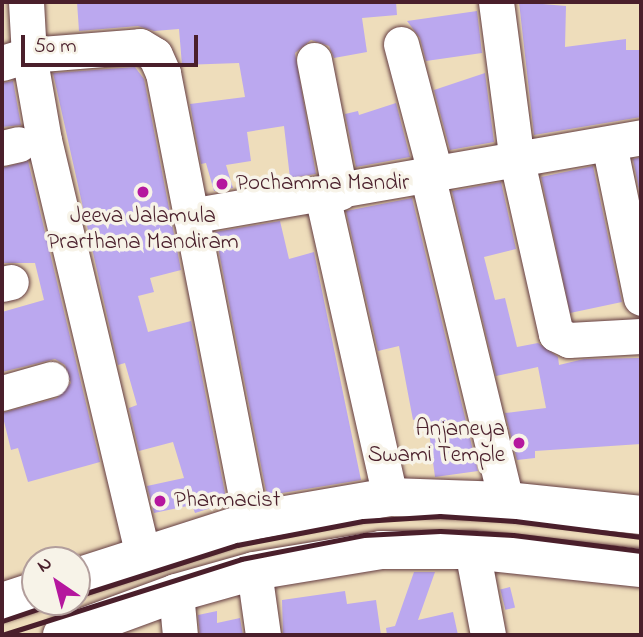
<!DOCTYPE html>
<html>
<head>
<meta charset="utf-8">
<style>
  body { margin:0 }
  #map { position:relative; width:643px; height:637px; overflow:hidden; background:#edb; font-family:"Indie Flower",sans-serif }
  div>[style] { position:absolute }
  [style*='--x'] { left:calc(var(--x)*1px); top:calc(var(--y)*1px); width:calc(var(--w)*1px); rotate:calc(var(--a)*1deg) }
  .building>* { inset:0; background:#bba8ef; transform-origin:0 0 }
  .roads { filter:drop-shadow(0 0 2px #633c41) drop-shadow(0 0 2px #633c41) }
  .minor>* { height:35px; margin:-17.5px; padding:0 17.5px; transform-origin:17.5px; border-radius:17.5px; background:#fff }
  .major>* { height:38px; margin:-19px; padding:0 19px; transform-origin:19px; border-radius:19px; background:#fff }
  .rail>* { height:5px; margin:-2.5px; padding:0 2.5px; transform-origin:2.5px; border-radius:2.5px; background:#4a1f2b }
  .dots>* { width:19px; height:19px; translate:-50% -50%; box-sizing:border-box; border:4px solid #f7f3e8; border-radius:50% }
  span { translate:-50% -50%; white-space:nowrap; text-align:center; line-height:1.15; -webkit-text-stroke:7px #f7f3e8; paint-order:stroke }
  .poi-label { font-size:23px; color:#4a1f2b }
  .left { translate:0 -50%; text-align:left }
  .right { translate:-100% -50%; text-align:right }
  .frame { position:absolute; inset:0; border:4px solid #4a1f2b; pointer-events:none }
  .north { position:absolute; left:21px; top:546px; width:70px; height:70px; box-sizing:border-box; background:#f7f3e8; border:2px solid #b29e9c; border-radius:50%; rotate:325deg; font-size:19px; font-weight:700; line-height:28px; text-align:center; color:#4a1f2b }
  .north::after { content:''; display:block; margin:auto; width:24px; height:32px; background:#b5179e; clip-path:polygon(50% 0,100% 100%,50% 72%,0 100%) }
  .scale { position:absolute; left:21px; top:35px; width:177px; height:32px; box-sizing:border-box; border:4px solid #4a1f2b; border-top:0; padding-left:9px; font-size:21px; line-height:24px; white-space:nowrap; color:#4a1f2b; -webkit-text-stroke:5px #f7f3e8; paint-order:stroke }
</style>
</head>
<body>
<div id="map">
  <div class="building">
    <div style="clip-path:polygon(77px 2px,396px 2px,397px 15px,362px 18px,367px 52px,334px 58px,329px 46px,311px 40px,295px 53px,316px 174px,290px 178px,284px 126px,247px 132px,251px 161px,226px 165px,233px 188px,214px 191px,206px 163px,201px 164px,190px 104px,245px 97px,239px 63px,182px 65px,179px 29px,154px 31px,138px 26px,79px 31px)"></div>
    <div style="clip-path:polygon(519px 2px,566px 6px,565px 47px,626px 39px,626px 50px,641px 50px,641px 117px,534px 135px)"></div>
    <div style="clip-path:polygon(477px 11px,482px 53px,426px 61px,420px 38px,407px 21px)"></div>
    <div style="clip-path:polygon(135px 67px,144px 79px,181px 270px,150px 278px,154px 292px,138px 296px,148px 332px,191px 321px,227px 503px,195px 513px,192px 505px,154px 513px,147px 486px,184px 478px,173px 442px,139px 451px,129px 408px,137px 405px,125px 363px,118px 365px,53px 73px)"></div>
    <div style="clip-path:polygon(485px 73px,494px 142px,450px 150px,434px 90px)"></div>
    <div style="clip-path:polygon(13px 81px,21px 125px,2px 127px,2px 83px)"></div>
    <div style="clip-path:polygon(396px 103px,410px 157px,356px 167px,345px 114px,358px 111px,359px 115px)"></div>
    <div style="clip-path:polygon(641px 157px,641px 200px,633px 159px)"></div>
    <div style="clip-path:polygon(28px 161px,100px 462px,28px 482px,18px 448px,11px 450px,2px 413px,57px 398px,71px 383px,65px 365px,55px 359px,2px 372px,2px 312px,44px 300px,35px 263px,2px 263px,2px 168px)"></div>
    <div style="left:593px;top:166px;width:139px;height:53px;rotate:78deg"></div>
    <div style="clip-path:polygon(501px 182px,516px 249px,484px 257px,495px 300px,505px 298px,517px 347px,538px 343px,558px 357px,559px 365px,584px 359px,641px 358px,641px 444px,535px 451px,535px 458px,517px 460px,505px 413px,546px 408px,538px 367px,496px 376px,452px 191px)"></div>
    <div style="clip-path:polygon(412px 198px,478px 471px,435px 477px,427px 417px,413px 420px,399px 346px,378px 351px,346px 211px)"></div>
    <div style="clip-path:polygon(280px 221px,289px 259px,314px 252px,361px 480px,270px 495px,266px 491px,215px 232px)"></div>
    <div style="clip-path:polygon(414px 572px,435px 572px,418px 620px,453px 612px,458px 635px,387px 635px,386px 628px,395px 626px)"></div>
    <div style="left:510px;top:587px;width:21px;height:10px;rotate:76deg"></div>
    <div style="clip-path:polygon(345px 591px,347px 604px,376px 600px,381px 635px,283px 635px,282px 600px)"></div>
    <div style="clip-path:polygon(217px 611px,217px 623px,240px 618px,243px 635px,200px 635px,198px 615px)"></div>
  </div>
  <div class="roads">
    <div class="minor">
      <div style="--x:26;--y:2;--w:53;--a:86.8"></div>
      <div style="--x:29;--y:55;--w:86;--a:80"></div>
      <div style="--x:44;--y:140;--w:427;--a:76.6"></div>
      <div style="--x:496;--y:2;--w:160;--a:82.5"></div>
      <div style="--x:517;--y:161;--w:177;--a:77.3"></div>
      <div style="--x:556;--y:334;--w:14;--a:25"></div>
      <div style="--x:569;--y:340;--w:72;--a:-3.2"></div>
      <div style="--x:401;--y:44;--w:133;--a:75.2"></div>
      <div style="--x:314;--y:60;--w:135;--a:78.9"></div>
      <div style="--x:2;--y:63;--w:28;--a:-17"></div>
      <div style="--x:29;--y:55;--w:111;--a:-4.6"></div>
      <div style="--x:140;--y:46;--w:17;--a:31"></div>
      <div style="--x:155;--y:55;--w:20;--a:66"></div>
      <div style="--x:163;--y:73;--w:457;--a:78.9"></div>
      <div style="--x:609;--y:144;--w:157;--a:78.3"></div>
      <div style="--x:2;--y:148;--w:17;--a:-13"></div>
      <div style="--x:427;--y:174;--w:336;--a:76.4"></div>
      <div style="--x:322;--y:195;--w:310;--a:77.3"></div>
      <div style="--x:190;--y:216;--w:458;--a:-9.9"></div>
      <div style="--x:2;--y:284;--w:9;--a:-13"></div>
      <div style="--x:2;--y:393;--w:51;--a:-15.9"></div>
      <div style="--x:472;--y:550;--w:86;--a:79.3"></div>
      <div style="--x:254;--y:571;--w:65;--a:82"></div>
      <div style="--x:176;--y:593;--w:42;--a:84.6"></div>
    </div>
    <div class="major">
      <div style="--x:77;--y:577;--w:183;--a:-17.8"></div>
      <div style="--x:251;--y:521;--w:141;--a:-9.8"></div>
      <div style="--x:390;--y:497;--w:116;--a:2"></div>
      <div style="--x:506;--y:501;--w:136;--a:5.9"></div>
      <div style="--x:2;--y:602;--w:35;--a:-18"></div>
      <div style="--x:62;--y:635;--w:121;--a:-20.2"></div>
      <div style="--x:176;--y:593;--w:81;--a:-15.8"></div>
      <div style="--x:254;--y:571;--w:129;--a:-9.4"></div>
      <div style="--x:381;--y:550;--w:91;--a:0"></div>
      <div style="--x:472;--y:550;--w:170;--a:6.1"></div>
    </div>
  </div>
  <div class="rail">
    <div style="--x:77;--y:596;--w:168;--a:-17.7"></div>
    <div style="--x:237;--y:545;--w:128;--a:-10.8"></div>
    <div style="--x:363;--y:521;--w:77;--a:-3.7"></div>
    <div style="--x:440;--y:516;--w:75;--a:3.8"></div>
    <div style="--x:515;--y:521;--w:127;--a:7.2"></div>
    <div style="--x:2;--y:621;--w:59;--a:-18.7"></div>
    <div style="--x:2;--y:635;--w:251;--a:-17.6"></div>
    <div style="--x:241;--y:559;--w:125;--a:-11"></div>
    <div style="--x:364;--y:535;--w:76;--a:-3"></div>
    <div style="--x:440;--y:531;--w:73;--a:3.1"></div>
    <div style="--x:513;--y:535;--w:129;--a:7.1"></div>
  </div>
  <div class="dots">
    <div style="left:222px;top:184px;background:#b5179e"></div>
    <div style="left:143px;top:192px;background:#b5179e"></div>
    <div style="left:519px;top:443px;background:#b5179e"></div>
    <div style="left:160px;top:501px;background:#b5179e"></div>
  </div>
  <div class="poi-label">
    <span class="left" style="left:236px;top:184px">Pochamma Mandir</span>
    <span style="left:143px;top:230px">Jeeva Jalamula<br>Prarthana Mandiram</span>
    <span class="right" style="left:505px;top:443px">Anjaneya<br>Swami Temple</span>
    <span class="left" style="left:174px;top:501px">Pharmacist</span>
  </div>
  <div class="frame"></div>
  <div class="north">N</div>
  <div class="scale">50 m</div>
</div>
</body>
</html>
